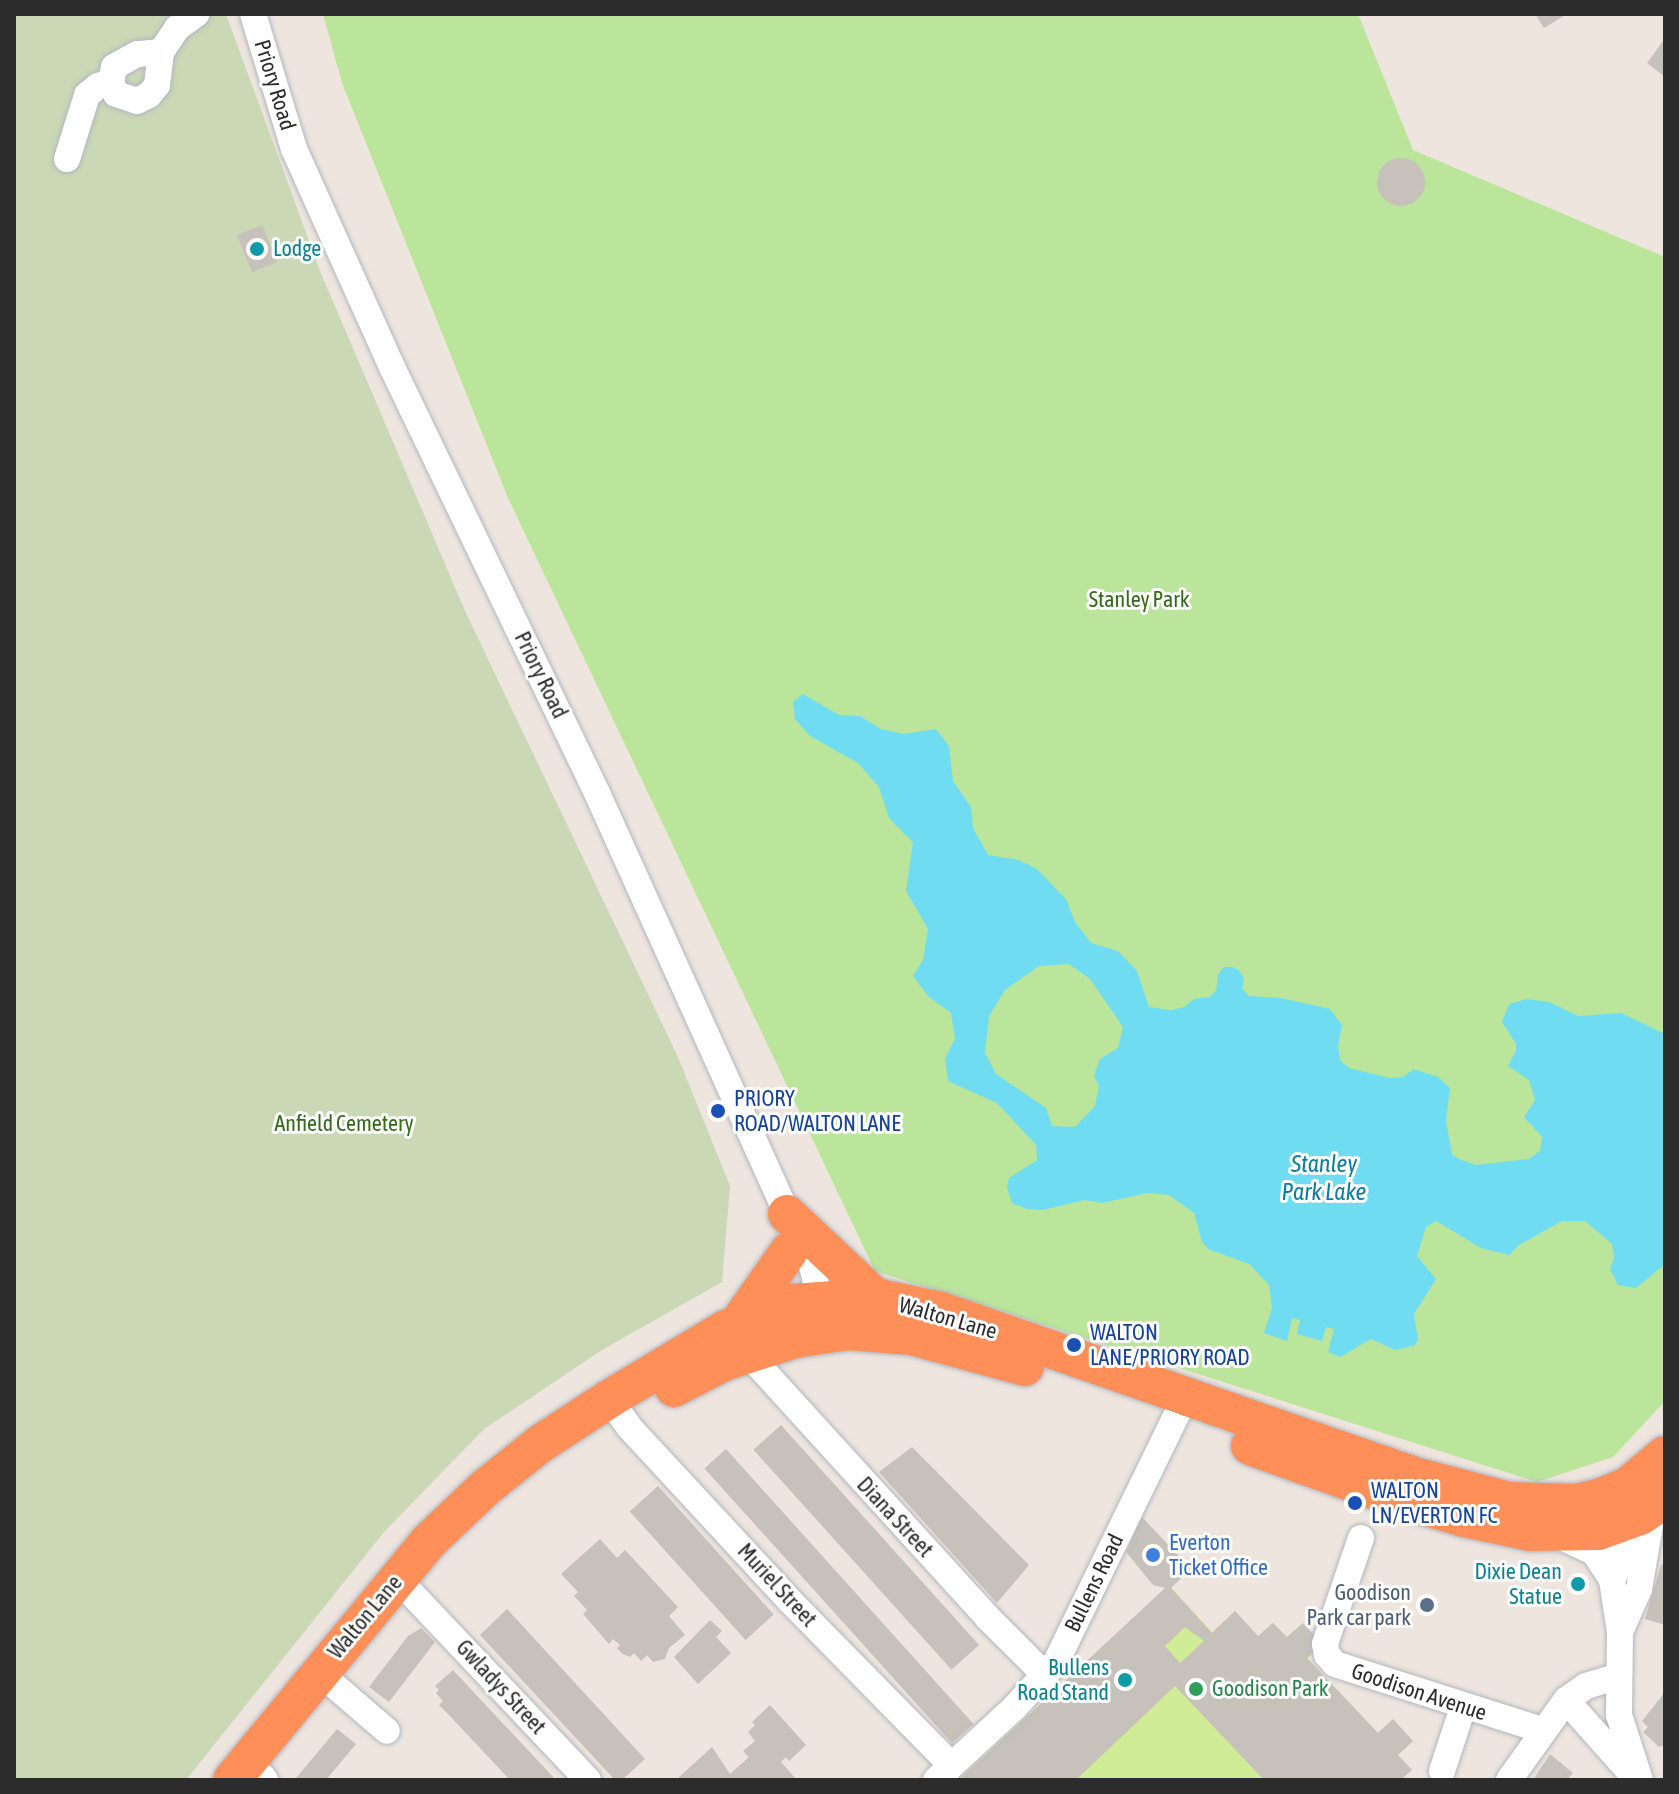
<!DOCTYPE html>
<html>
<head>
<meta charset="utf-8">
<style>
  body { margin:0 }
  #map { position:relative; width:1679px; height:1794px; overflow:hidden; background:#eee5de; font-family:"Asap Condensed",sans-serif }
  div>[style] { position:absolute }
  [style*='--x'] { left:calc(var(--x)*1px); top:calc(var(--y)*1px); width:calc(var(--w)*1px); rotate:calc(var(--a)*1deg) }
  .green>* { inset:0; background:#bbe59a }
  .cemetery>* { inset:0; background:#cad8b5 }
  .pitch>* { inset:0; background:#d1ec96 }
  .water>* { inset:0; background:#70dcf1 }
  .building>* { inset:0; background:#c6c1ba; transform-origin:0 0 }
  .round { border-radius:50% }
  .roads { filter:drop-shadow(0 0 2px #b2b6c0) drop-shadow(0 0 2px #b2b6c0) }
  .minor>* { height:26px; margin:-13px; padding:0 13px; transform-origin:13px; border-radius:13px; background:#fff }
  .highway>* { height:38px; margin:-19px; padding:0 19px; transform-origin:19px; border-radius:19px; background:#ff8f58 }
  .dots>* { width:22px; height:22px; translate:-50% -50%; box-sizing:border-box; border:4px solid #fff; border-radius:50% }
  span { translate:-50% -50%; white-space:nowrap; text-align:center; line-height:1.15; -webkit-text-stroke:6px #fff; paint-order:stroke }
  .street-label { font-size:22px; color:#2c2c2c }
  .culture-label { font-size:22px; color:#0d838f }
  .left { translate:0 -50%; text-align:left }
  .right { translate:-100% -50%; text-align:right }
  .park-label { font-size:22px; color:#336b1a }
  .transit-label { font-size:22px; color:#164399 }
  .shop-label { font-size:22px; color:#366cbe }
  .service-label { font-size:22px; color:#4e5e75 }
  .leisure-label { font-size:22px; color:#27864d }
  .water-label { font-size:24px; color:#0b7da1; font-style:italic }
  .frame { position:absolute; inset:0; border:16px solid #2c2c2c; pointer-events:none }
</style>
</head>
<body>
<div id="map">
  <div class="green">
    <div style="clip-path:polygon(323px 14px,1358px 14px,1413px 150px,1665px 257px,1665px 1401px,1613px 1457px,1537px 1482px,875px 1271px,508px 498px,342px 83px)"></div>
  </div>
  <div class="cemetery">
    <div style="clip-path:polygon(14px 14px,226px 14px,320px 271px,466px 613px,678px 1057px,730px 1186px,722px 1282px,602px 1350px,484px 1429px,384px 1532px,186px 1780px,14px 1780px)"></div>
  </div>
  <div class="pitch">
    <div style="clip-path:polygon(1169px 1585px,1212px 1632px,1235px 1611px,1258px 1636px,1273px 1623px,1287px 1637px,1303px 1623px,1322px 1644px,1308px 1659px,1378px 1733px,1393px 1719px,1413px 1741px,1398px 1755px,1401px 1780px,958px 1780px)"></div>
  </div>
  <div class="water">
    <div style="clip-path:polygon(evenodd,803px 694px,839px 715px,860px 716px,881px 729px,904px 734px,936px 729px,949px 746px,953px 781px,971px 807px,973px 828px,988px 855px,1019px 860px,1037px 869px,1066px 899px,1075px 922px,1091px 943px,1118px 951px,1137px 971px,1149px 1007px,1172px 1010px,1184px 1007px,1194px 999px,1209px 997px,1216px 991px,1218px 974px,1224px 967px,1231px 967px,1239px 970px,1244px 979px,1242px 989px,1249px 996px,1281px 998px,1330px 1009px,1342px 1025px,1338px 1046px,1340px 1060px,1349px 1068px,1390px 1078px,1403px 1077px,1414px 1069px,1438px 1077px,1450px 1088px,1446px 1121px,1452px 1154px,1459px 1159px,1476px 1165px,1529px 1159px,1540px 1151px,1542px 1137px,1524px 1117px,1535px 1100px,1529px 1080px,1508px 1066px,1516px 1051px,1516px 1044px,1502px 1022px,1509px 1004px,1527px 999px,1549px 1002px,1578px 1016px,1621px 1013px,1665px 1034px,1665px 1264px,1636px 1288px,1618px 1285px,1610px 1269px,1614px 1257px,1612px 1244px,1585px 1221px,1562px 1221px,1519px 1245px,1509px 1255px,1481px 1248px,1436px 1221px,1426px 1227px,1417px 1256px,1436px 1279px,1414px 1314px,1418px 1340px,1415px 1345px,1395px 1350px,1371px 1339px,1340px 1357px,1328px 1352px,1334px 1329px,1326px 1327px,1322px 1341px,1297px 1334px,1300px 1320px,1292px 1318px,1287px 1341px,1264px 1333px,1272px 1308px,1269px 1285px,1249px 1264px,1208px 1249px,1202px 1242px,1194px 1213px,1169px 1195px,1147px 1193px,1102px 1203px,1084px 1200px,1043px 1210px,1027px 1209px,1012px 1203px,1007px 1188px,1009px 1178px,1037px 1160px,1036px 1145px,997px 1103px,948px 1081px,945px 1058px,955px 1039px,951px 1013px,929px 997px,913px 976px,923px 960px,928px 929px,906px 891px,913px 842px,889px 818px,879px 787px,858px 763px,810px 736px,795px 719px,793px 702px,803px 694px,1069px 964px,1090px 979px,1123px 1027px,1118px 1048px,1100px 1059px,1094px 1076px,1099px 1086px,1095px 1106px,1075px 1127px,1052px 1126px,1046px 1108px,996px 1074px,985px 1053px,989px 1016px,1005px 990px,1039px 966px,1069px 964px)"></div>
  </div>
  <div class="building">
    <div style="clip-path:polygon(1535px 14px,1567px 14px,1544px 28px)"></div>
    <div style="clip-path:polygon(1663px 41px,1665px 42px,1665px 77px,1647px 63px)"></div>
    <div class="round" style="left:1377px;top:158px;width:48px;height:48px"></div>
    <div style="left:262px;top:225px;width:40px;height:27px;rotate:68deg"></div>
    <div style="left:781px;top:1425px;width:296px;height:37px;rotate:48deg"></div>
    <div style="clip-path:polygon(912px 1447px,1029px 1565px,997px 1603px,879px 1472px)"></div>
    <div style="left:726px;top:1449px;width:370px;height:29px;rotate:48deg"></div>
    <div style="left:658px;top:1486px;width:173px;height:38px;rotate:48deg"></div>
    <div style="clip-path:polygon(evenodd,1142px 1517px,1191px 1569px,1171px 1588px,1212px 1633px,1235px 1611px,1258px 1636px,1273px 1623px,1287px 1637px,1303px 1623px,1322px 1644px,1307px 1658px,1378px 1733px,1393px 1719px,1413px 1741px,1398px 1755px,1412px 1770px,1401px 1780px,1264px 1780px,1175px 1686px,1076px 1780px,959px 1780px,1165px 1588px,1153px 1585px,1126px 1552px,1142px 1517px,1185px 1627px,1204px 1641px,1180px 1663px,1165px 1646px,1185px 1627px)"></div>
    <div style="clip-path:polygon(600px 1539px,617px 1558px,625px 1550px,678px 1607px,669px 1616px,685px 1635px,669px 1648px,665px 1659px,653px 1662px,647px 1655px,641px 1661px,634px 1653px,630px 1657px,623px 1654px,617px 1648px,620px 1645px,613px 1639px,609px 1644px,583px 1614px,587px 1610px,574px 1596px,578px 1592px,561px 1574px)"></div>
    <div style="clip-path:polygon(1665px 1563px,1665px 1625px,1645px 1619px,1661px 1565px)"></div>
    <div style="clip-path:polygon(507px 1609px,645px 1759px,622px 1780px,615px 1780px,480px 1635px)"></div>
    <div style="clip-path:polygon(710px 1620px,722px 1631px,716px 1637px,731px 1653px,698px 1684px,674px 1657px)"></div>
    <div style="clip-path:polygon(421px 1628px,435px 1642px,389px 1702px,369px 1687px,408px 1636px)"></div>
    <div style="clip-path:polygon(453px 1670px,511px 1732px,556px 1780px,510px 1780px,449px 1715px,439px 1705px,443px 1701px,436px 1693px,439px 1690px,435px 1686px)"></div>
    <div style="clip-path:polygon(1665px 1692px,1665px 1745px,1659px 1747px,1643px 1732px,1648px 1727px,1642px 1721px)"></div>
    <div style="clip-path:polygon(770px 1705px,806px 1745px,789px 1761px,786px 1757px,781px 1762px,797px 1780px,678px 1778px,712px 1747px,730px 1774px,749px 1757px,743px 1751px,755px 1741px,748px 1732px,755px 1725px,752px 1722px)"></div>
    <div style="clip-path:polygon(337px 1729px,356px 1744px,326px 1780px,299px 1780px,296px 1778px)"></div>
    <div style="clip-path:polygon(1550px 1754px,1573px 1773px,1567px 1780px,1533px 1780px)"></div>
  </div>
  <div class="roads">
    <div class="minor">
      <div style="--x:253;--y:14;--w:141;--a:73.1"></div>
      <div style="--x:294;--y:149;--w:239;--a:65.8"></div>
      <div style="--x:392;--y:367;--w:473;--a:64.3"></div>
      <div style="--x:597;--y:793;--w:470;--a:65.7"></div>
      <div style="--x:790;--y:1221;--w:31;--a:58"></div>
      <div style="--x:806;--y:1247;--w:31;--a:73"></div>
      <div style="--x:815;--y:1277;--w:40;--a:84.3"></div>
      <div style="--x:161;--y:52;--w:24;--a:175"></div>
      <div style="--x:137;--y:54;--w:26;--a:151"></div>
      <div style="--x:114;--y:67;--w:15;--a:101"></div>
      <div style="--x:111;--y:82;--w:13;--a:67"></div>
      <div style="--x:116;--y:94;--w:22;--a:18"></div>
      <div style="--x:137;--y:101;--w:13;--a:-27"></div>
      <div style="--x:149;--y:95;--w:13;--a:-51"></div>
      <div style="--x:157;--y:85;--w:33;--a:-83"></div>
      <div style="--x:161;--y:52;--w:29;--a:-56"></div>
      <div style="--x:177;--y:28;--w:24;--a:-36"></div>
      <div style="--x:67;--y:159;--w:67;--a:-72.6"></div>
      <div style="--x:87;--y:95;--w:14;--a:-39"></div>
      <div style="--x:98;--y:86;--w:14;--a:-17"></div>
      <div style="--x:749;--y:1355;--w:355;--a:47.7"></div>
      <div style="--x:988;--y:1618;--w:82;--a:45"></div>
      <div style="--x:609;--y:1399;--w:34;--a:54"></div>
      <div style="--x:629;--y:1427;--w:238;--a:47.2"></div>
      <div style="--x:791;--y:1602;--w:228;--a:45.5"></div>
      <div style="--x:1625;--y:1510;--w:58;--a:96.9"></div>
      <div style="--x:1618;--y:1568;--w:13;--a:117"></div>
      <div style="--x:1612;--y:1580;--w:53;--a:81.3"></div>
      <div style="--x:1620;--y:1632;--w:83;--a:90.7"></div>
      <div style="--x:1619;--y:1715;--w:68;--a:72.1"></div>
      <div style="--x:1559;--y:1536;--w:38;--a:25"></div>
      <div style="--x:1594;--y:1552;--w:33;--a:57"></div>
      <div style="--x:1361;--y:1538;--w:112;--a:108.8"></div>
      <div style="--x:1325;--y:1644;--w:11;--a:80"></div>
      <div style="--x:1327;--y:1655;--w:12;--a:48"></div>
      <div style="--x:1335;--y:1664;--w:217;--a:17.7"></div>
      <div style="--x:412;--y:1594;--w:256;--a:46.6"></div>
      <div style="--x:1620;--y:1632;--w:47;--a:-66.2"></div>
      <div style="--x:1639;--y:1589;--w:82;--a:-80.2"></div>
      <div style="--x:336;--y:1687;--w:67;--a:40.8"></div>
      <div style="--x:1566;--y:1700;--w:95;--a:48.4"></div>
      <div style="--x:1442;--y:1771;--w:67;--a:-71.8"></div>
      <div style="--x:263;--y:1777;--w:4;--a:56"></div>
      <div style="--x:936;--y:1780;--w:108;--a:-42.7"></div>
      <div style="--x:1015;--y:1707;--w:61;--a:-47.7"></div>
      <div style="--x:1056;--y:1662;--w:296;--a:-64"></div>
      <div style="--x:1509;--y:1780;--w:98;--a:-54.5"></div>
      <div style="--x:1566;--y:1700;--w:24;--a:-35"></div>
      <div style="--x:1586;--y:1686;--w:34;--a:-17"></div>
    </div>
    <div class="highway">
      <div style="--x:787;--y:1214;--w:121;--a:43.3"></div>
      <div style="--x:740;--y:1321;--w:85;--a:-55"></div>
      <div style="--x:674;--y:1388;--w:56;--a:-27.5"></div>
      <div style="--x:724;--y:1362;--w:75;--a:-17.9"></div>
      <div style="--x:795;--y:1339;--w:54;--a:-8.6"></div>
      <div style="--x:848;--y:1331;--w:63;--a:4.5"></div>
      <div style="--x:911;--y:1336;--w:118;--a:15.2"></div>
      <div style="--x:1250;--y:1446;--w:145;--a:19.7"></div>
      <div style="--x:1387;--y:1495;--w:80;--a:16.6"></div>
      <div style="--x:1464;--y:1518;--w:67;--a:12"></div>
      <div style="--x:1530;--y:1532;--w:68;--a:-0.8"></div>
      <div style="--x:1598;--y:1531;--w:45;--a:-19.7"></div>
      <div style="--x:1640;--y:1516;--w:30;--a:-34"></div>
      <div style="--x:232;--y:1780;--w:310;--a:-50.5"></div>
      <div style="--x:429;--y:1541;--w:77;--a:-43.4"></div>
      <div style="--x:485;--y:1488;--w:70;--a:-38.7"></div>
      <div style="--x:540;--y:1444;--w:82;--a:-33.1"></div>
      <div style="--x:609;--y:1399;--w:136;--a:-30.9"></div>
      <div style="--x:726;--y:1329;--w:72;--a:-21.2"></div>
      <div style="--x:793;--y:1303;--w:82;--a:-4.2"></div>
      <div style="--x:875;--y:1297;--w:67;--a:12"></div>
      <div style="--x:941;--y:1311;--w:498;--a:19.2"></div>
      <div style="--x:1411;--y:1475;--w:101;--a:14.9"></div>
      <div style="--x:1509;--y:1501;--w:67;--a:1.7"></div>
      <div style="--x:1576;--y:1503;--w:26;--a:-13"></div>
      <div style="--x:1601;--y:1497;--w:29;--a:-22"></div>
      <div style="--x:1628;--y:1486;--w:48;--a:-40"></div>
    </div>
  </div>
  <div class="dots">
    <div style="left:257px;top:249px;background:#0f9aa8"></div>
    <div style="left:718px;top:1111px;background:#1a4fb4"></div>
    <div style="left:1074px;top:1345px;background:#1a4fb4"></div>
    <div style="left:1355px;top:1503px;background:#1a4fb4"></div>
    <div style="left:1153px;top:1555px;background:#3f7fe0"></div>
    <div style="left:1578px;top:1584px;background:#0f9aa8"></div>
    <div style="left:1427px;top:1605px;background:#5c6f8a"></div>
    <div style="left:1125px;top:1680px;background:#0f9aa8"></div>
    <div style="left:1196px;top:1689px;background:#2e9e5b"></div>
  </div>
  <div class="street-label">
    <span style="left:275px;top:85px;rotate:73deg">Priory Road</span>
    <span style="left:541px;top:675px;rotate:64deg">Priory Road</span>
    <span style="left:948px;top:1318px;rotate:16deg">Walton Lane</span>
    <span style="left:895px;top:1517px;rotate:47deg">Diana Street</span>
    <span style="left:1094px;top:1583px;rotate:-64deg">Bullens Road</span>
    <span style="left:777px;top:1585px;rotate:47deg">Muriel Street</span>
    <span style="left:365px;top:1617px;rotate:-50deg">Walton Lane</span>
    <span style="left:501px;top:1687px;rotate:47deg">Gwladys Street</span>
    <span style="left:1419px;top:1692px;rotate:18deg">Goodison Avenue</span>
  </div>
  <div class="culture-label">
    <span class="left" style="left:273px;top:249px">Lodge</span>
    <span class="right" style="left:1562px;top:1584px">Dixie Dean<br>Statue</span>
    <span class="right" style="left:1109px;top:1680px">Bullens<br>Road Stand</span>
  </div>
  <div class="park-label">
    <span style="left:1139px;top:600px">Stanley Park</span>
    <span style="left:344px;top:1124px">Anfield Cemetery</span>
  </div>
  <div class="transit-label">
    <span class="left" style="left:734px;top:1111px">PRIORY<br>ROAD/WALTON LANE</span>
    <span class="left" style="left:1090px;top:1345px">WALTON<br>LANE/PRIORY ROAD</span>
    <span class="left" style="left:1371px;top:1503px">WALTON<br>LN/EVERTON FC</span>
  </div>
  <div class="shop-label">
    <span class="left" style="left:1169px;top:1555px">Everton<br>Ticket Office</span>
  </div>
  <div class="service-label">
    <span class="right" style="left:1411px;top:1605px">Goodison<br>Park car park</span>
  </div>
  <div class="leisure-label">
    <span class="left" style="left:1212px;top:1689px">Goodison Park</span>
  </div>
  <div class="water-label">
    <span style="left:1324px;top:1178px">Stanley<br>Park Lake</span>
  </div>
  <div class="frame"></div>
</div>
</body>
</html>
